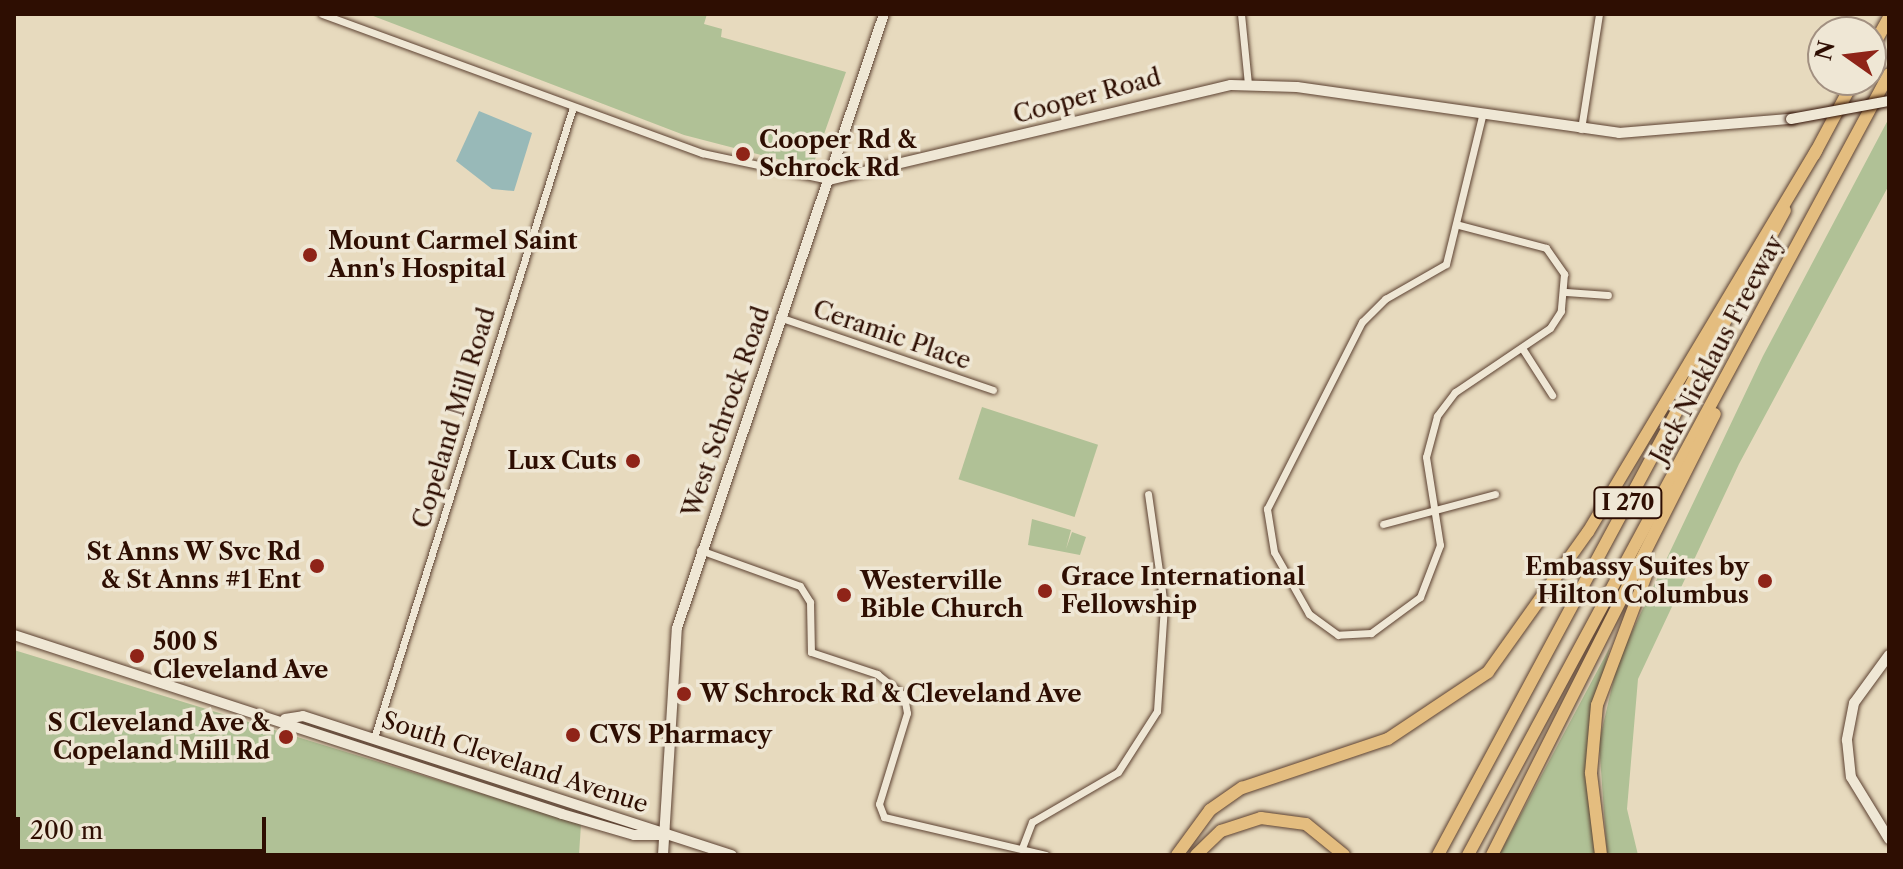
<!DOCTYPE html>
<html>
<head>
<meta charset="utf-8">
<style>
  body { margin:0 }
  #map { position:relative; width:1903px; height:869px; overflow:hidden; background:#e7dabe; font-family:"Libre Caslon Text",serif }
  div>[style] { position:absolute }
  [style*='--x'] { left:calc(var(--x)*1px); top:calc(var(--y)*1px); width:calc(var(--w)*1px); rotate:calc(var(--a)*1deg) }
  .green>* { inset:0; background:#b0c196; transform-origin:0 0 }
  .water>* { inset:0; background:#98b9b8 }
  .roads { filter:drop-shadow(0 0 2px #5c4131) drop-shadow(0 0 2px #5c4131) }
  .street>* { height:7px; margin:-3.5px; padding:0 3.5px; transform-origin:3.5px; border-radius:3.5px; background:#efe7d5 }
  .secondary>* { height:10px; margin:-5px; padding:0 5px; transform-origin:5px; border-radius:5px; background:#efe7d5 }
  .highway>* { height:12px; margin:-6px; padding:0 6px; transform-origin:6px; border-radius:6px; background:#e4bd7f }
  .bridges { filter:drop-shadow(0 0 2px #2e0e02) drop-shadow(0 0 2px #2e0e02) }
  .secondary-bridge>* { height:10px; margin:-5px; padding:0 5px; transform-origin:5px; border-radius:5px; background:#efe7d5 }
  .dots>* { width:22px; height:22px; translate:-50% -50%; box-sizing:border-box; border:4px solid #efe7d5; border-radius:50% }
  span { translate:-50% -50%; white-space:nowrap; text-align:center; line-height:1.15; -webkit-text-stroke:7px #efe7d5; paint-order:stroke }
  .shield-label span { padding:2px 6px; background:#efe7d5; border:2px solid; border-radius:6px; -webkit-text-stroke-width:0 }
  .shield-label { font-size:22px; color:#2e0e02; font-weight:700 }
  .street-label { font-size:24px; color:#2e0e02 }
  .poi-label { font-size:24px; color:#2e0e02; font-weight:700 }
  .left { translate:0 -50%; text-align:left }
  .right { translate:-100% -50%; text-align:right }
  .frame { position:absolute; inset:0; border:16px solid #2e0e02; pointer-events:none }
  .north { position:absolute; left:1807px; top:16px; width:80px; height:80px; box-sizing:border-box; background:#efe7d5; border:2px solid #a29081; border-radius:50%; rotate:284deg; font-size:22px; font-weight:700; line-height:32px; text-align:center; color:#2e0e02 }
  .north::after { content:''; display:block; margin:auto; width:28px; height:36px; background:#8f2418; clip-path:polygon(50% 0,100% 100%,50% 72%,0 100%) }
  .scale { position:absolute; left:16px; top:817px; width:250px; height:36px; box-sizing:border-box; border:4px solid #2e0e02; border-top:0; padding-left:10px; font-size:24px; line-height:28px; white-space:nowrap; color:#2e0e02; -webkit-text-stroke:6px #efe7d5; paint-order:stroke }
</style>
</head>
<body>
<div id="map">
  <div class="green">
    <div style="clip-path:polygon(368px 14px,707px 14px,704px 24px,722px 29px,721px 37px,846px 72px,812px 168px,684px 135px)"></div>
    <div style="clip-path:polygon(1889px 118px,1889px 185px,1739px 464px,1638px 679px,1627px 809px,1638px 855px,1607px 855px,1599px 742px,1618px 661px,1763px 356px)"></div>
    <div style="left:982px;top:407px;width:122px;height:76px;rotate:18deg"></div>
    <div style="clip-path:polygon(1032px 519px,1071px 530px,1066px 549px,1072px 532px,1086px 537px,1080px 555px,1028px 545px)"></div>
    <div style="clip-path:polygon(1610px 647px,1597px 697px,1596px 855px,1499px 855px)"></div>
    <div style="clip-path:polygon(14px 650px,581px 824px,579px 855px,14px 855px)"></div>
  </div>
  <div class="water">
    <div style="clip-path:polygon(479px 111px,532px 133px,514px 191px,492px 189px,456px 161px)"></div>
  </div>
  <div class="roads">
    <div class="street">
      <div style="--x:322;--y:14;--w:405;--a:20.1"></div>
      <div style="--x:702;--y:153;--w:130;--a:12"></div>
      <div style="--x:1241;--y:14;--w:70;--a:84.3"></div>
      <div style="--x:1581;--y:129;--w:116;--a:-81.1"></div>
      <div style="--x:1459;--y:225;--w:90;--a:14.8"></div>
      <div style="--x:1546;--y:248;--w:32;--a:55"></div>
      <div style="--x:1564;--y:274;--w:37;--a:95"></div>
      <div style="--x:1561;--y:311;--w:20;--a:123"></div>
      <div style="--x:1550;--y:328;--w:115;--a:146"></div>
      <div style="--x:1455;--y:392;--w:30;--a:127"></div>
      <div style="--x:1437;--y:416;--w:42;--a:105"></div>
      <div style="--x:1426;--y:457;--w:89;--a:81"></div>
      <div style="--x:1440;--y:545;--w:56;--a:111"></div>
      <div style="--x:1420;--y:597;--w:61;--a:143.7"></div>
      <div style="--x:1371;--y:633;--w:33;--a:177"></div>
      <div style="--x:1338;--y:635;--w:36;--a:-144"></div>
      <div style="--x:1309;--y:614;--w:71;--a:-119.4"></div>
      <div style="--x:1274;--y:552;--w:44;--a:-99.2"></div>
      <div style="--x:1267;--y:509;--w:210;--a:-63.1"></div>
      <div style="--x:1362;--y:322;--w:33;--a:-45"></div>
      <div style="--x:1385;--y:299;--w:70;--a:-29.8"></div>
      <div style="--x:1446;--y:264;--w:152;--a:-76.3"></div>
      <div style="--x:1566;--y:292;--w:42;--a:4.1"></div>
      <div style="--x:779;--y:317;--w:226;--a:18.8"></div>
      <div style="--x:1522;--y:348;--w:56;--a:57.4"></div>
      <div style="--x:1383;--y:524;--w:116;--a:-15"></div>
      <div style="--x:700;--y:550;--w:106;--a:19.8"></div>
      <div style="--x:800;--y:586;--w:19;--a:58"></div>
      <div style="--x:810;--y:602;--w:50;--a:88.9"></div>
      <div style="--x:811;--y:652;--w:70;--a:18.4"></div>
      <div style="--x:877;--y:674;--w:35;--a:39"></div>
      <div style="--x:904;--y:696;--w:17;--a:80"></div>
      <div style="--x:907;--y:713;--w:95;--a:107.1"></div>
      <div style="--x:879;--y:804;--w:14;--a:69"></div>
      <div style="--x:884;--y:817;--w:166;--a:13.2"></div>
      <div style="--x:374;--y:738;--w:658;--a:-72.5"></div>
      <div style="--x:1022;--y:848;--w:28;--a:-69"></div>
      <div style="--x:1032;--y:822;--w:99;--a:-30.2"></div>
      <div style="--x:1118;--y:772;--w:72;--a:-57.4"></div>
      <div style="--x:1157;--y:711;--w:105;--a:-86.2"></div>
      <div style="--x:1164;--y:606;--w:113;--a:-98.1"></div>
    </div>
    <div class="secondary">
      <div style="--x:829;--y:180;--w:413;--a:-13.3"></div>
      <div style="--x:1231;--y:85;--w:66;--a:1.7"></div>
      <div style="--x:1297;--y:87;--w:325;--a:8.1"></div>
      <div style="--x:1619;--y:133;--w:173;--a:-4.7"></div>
      <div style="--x:14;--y:635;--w:576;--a:18.09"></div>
      <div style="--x:562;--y:814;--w:75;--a:16.3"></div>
      <div style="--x:634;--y:835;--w:33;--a:0"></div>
      <div style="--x:1889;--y:655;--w:59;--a:126.1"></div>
      <div style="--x:1854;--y:703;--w:38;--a:101"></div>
      <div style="--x:1847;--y:740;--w:37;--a:84"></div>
      <div style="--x:1851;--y:777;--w:73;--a:58.5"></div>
      <div style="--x:285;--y:719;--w:18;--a:-9"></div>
      <div style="--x:303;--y:716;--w:451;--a:18"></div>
      <div style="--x:663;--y:855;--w:227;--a:-86.5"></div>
      <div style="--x:677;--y:628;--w:648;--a:-71.37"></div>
    </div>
    <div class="highway">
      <div style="--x:1871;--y:50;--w:38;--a:-61"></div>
      <div style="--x:1814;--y:155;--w:85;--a:-61.9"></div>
      <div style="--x:1177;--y:855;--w:56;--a:-53.7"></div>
      <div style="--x:1210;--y:810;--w:39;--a:-35"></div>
      <div style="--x:1242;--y:788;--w:154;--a:-18.6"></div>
      <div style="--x:1388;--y:739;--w:120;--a:-33.8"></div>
      <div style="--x:1488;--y:672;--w:172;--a:-54.5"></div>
      <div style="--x:1588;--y:532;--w:445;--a:-59.1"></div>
      <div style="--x:1196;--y:855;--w:35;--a:-44"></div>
      <div style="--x:1221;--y:831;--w:42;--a:-18"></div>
      <div style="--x:1261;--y:818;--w:45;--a:7.6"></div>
      <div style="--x:1306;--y:824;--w:49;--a:39.2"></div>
      <div style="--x:1438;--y:855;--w:732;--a:-61.72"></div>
      <div style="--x:1468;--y:855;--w:887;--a:-61.67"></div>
      <div style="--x:1492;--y:855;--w:494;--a:-63.2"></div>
      <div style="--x:1601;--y:855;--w:83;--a:-97"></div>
      <div style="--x:1591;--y:773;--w:68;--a:-85"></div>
      <div style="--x:1597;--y:705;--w:141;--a:-69.3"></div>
    </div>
  </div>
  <div class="bridges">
    <div class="secondary-bridge">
      <div style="--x:1791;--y:119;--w:100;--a:-10.4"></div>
    </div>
  </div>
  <div class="dots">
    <div style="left:743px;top:154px;background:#8f2418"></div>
    <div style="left:310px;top:255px;background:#8f2418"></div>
    <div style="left:633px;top:461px;background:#8f2418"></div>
    <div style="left:317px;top:566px;background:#8f2418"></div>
    <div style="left:1765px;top:581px;background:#8f2418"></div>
    <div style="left:1045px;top:591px;background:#8f2418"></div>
    <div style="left:844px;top:595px;background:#8f2418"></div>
    <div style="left:137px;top:656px;background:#8f2418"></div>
    <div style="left:684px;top:694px;background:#8f2418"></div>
    <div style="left:573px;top:735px;background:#8f2418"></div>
    <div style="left:286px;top:737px;background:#8f2418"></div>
  </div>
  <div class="shield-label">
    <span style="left:1628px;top:503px">I 270</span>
  </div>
  <div class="street-label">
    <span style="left:1087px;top:96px;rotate:-15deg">Cooper Road</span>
    <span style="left:892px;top:335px;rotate:19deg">Ceramic Place</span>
    <span style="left:1717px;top:349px;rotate:-62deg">Jack Nicklaus Freeway</span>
    <span style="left:726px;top:412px;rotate:-71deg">West Schrock Road</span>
    <span style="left:454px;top:418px;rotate:-73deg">Copeland Mill Road</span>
    <span style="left:515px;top:762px;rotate:18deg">South Cleveland Avenue</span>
  </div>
  <div class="poi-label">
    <span class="left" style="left:759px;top:154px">Cooper Rd &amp;<br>Schrock Rd</span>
    <span class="left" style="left:328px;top:255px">Mount Carmel Saint<br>Ann's Hospital</span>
    <span class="right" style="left:617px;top:461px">Lux Cuts</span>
    <span class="right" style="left:301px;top:566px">St Anns W Svc Rd<br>&amp; St Anns #1 Ent</span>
    <span class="right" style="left:1749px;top:581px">Embassy Suites by<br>Hilton Columbus</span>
    <span class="left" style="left:1061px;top:591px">Grace International<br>Fellowship</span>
    <span class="left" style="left:860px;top:595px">Westerville<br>Bible Church</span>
    <span class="left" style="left:153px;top:656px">500 S<br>Cleveland Ave</span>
    <span class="left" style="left:700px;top:694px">W Schrock Rd &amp; Cleveland Ave</span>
    <span class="right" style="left:270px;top:737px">S Cleveland Ave &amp;<br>Copeland Mill Rd</span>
    <span class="left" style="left:589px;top:735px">CVS Pharmacy</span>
  </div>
  <div class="frame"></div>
  <div class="north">N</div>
  <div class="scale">200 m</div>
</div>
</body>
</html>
